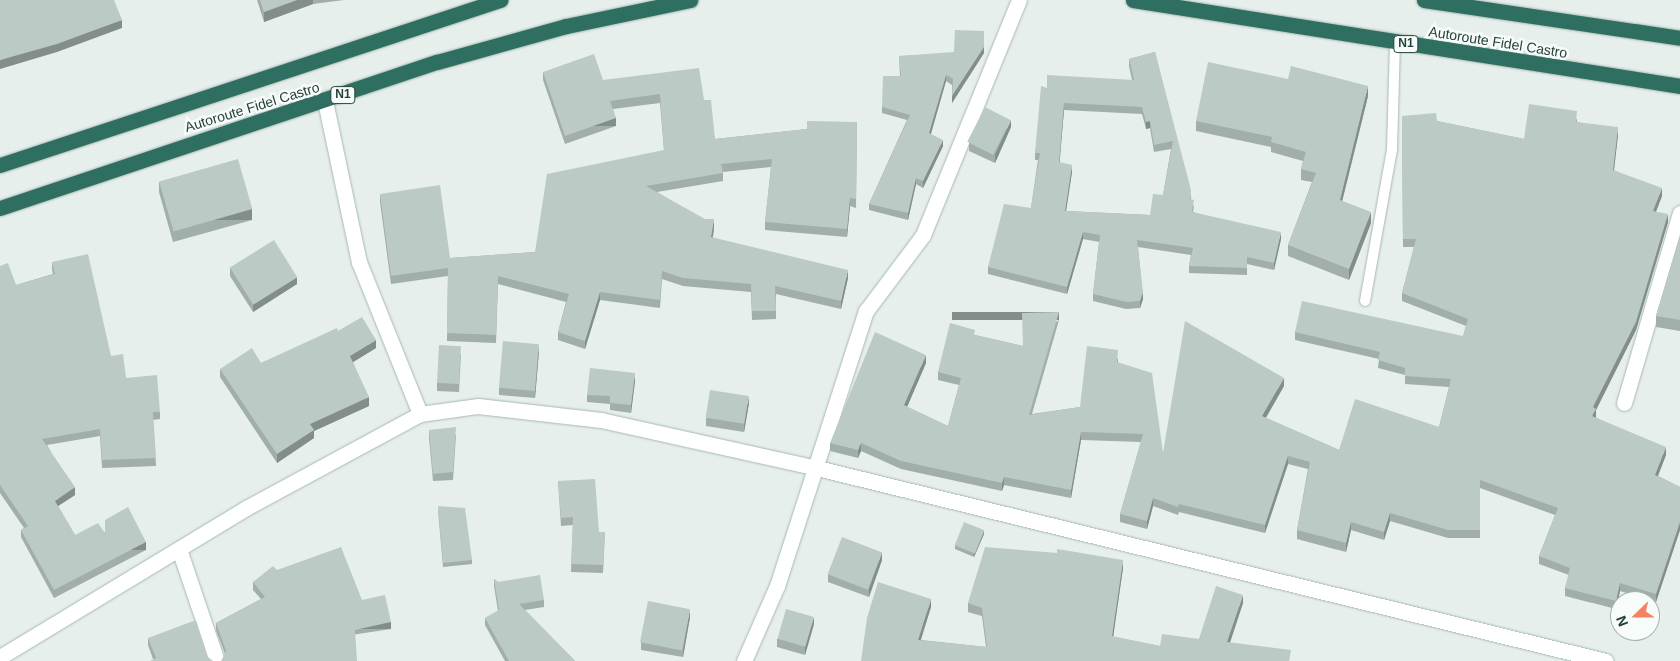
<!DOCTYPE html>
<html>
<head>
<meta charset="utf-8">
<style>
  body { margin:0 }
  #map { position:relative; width:1680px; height:661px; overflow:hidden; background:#e6efeb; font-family:Arial,sans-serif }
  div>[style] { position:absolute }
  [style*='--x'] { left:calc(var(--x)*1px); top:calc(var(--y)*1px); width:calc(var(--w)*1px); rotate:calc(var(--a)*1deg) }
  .roads { filter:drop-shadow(0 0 1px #a8b8b2) drop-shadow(0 0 1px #a8b8b2) }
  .lane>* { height:10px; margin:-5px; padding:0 5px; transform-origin:5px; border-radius:5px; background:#fff }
  .street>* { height:15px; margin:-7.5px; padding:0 7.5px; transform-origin:7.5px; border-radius:7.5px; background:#fff }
  .highway>* { height:15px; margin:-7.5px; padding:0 7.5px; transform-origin:7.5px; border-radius:7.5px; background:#2f6f62 }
  .wall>* { inset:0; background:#a1aea9 }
  .shaded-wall>* { inset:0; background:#838d89; transform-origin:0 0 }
  .building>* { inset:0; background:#bbcac4; transform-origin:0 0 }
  span { translate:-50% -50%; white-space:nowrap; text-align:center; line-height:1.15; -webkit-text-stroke:5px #f7fbf9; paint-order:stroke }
  .shield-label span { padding:1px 4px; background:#f7fbf9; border:1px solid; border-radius:4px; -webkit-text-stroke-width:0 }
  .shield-label { font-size:12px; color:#24423a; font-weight:700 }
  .street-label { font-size:14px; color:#24423a }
  .north { position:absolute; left:1610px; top:591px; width:50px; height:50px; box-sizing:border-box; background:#f7fbf9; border:1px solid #a3b1ad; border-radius:50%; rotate:248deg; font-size:14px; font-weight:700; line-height:20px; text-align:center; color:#24423a }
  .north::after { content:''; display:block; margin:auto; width:18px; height:22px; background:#f4845f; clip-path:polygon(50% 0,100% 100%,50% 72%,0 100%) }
</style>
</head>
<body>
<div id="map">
  <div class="roads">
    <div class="lane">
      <div style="--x:1365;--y:301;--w:153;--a:-79.9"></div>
      <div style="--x:1392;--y:150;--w:107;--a:-88.4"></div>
    </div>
    <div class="street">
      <div style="--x:325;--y:101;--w:165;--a:78.1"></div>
      <div style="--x:359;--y:262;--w:164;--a:68.1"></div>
      <div style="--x:1624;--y:403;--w:198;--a:-73.6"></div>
      <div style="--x:179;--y:549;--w:118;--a:71.3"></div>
      <div style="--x:0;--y:657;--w:288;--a:-31.2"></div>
      <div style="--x:246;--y:508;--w:198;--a:-28.4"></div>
      <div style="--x:420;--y:414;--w:59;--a:-7.9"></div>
      <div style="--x:478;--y:406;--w:124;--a:6.5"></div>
      <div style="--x:601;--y:420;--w:217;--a:12.5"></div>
      <div style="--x:813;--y:467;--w:816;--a:13.75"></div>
      <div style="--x:744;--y:661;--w:82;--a:-66.3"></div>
      <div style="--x:777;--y:586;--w:289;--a:-72.1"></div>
      <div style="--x:866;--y:311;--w:95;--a:-53.1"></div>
      <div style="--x:923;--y:235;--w:254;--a:-67.8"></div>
    </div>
    <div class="highway">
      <div style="--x:1133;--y:0;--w:554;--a:8.93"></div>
      <div style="--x:1424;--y:0;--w:259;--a:8.4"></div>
      <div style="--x:0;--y:165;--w:527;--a:-18.26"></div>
      <div style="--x:0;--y:208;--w:461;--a:-18.5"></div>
      <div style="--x:437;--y:62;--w:134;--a:-15.6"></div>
      <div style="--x:566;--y:26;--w:127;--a:-11.8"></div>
    </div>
  </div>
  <div class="wall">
    <div style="clip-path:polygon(257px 0,344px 0,313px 4px,264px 22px)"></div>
    <div style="clip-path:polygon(evenodd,1155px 52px,1191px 197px,1191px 200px,1194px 207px,1193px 212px,1281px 239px,1274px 270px,1247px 264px,1247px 275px,1189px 273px,1189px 266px,1191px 255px,1138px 247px,1143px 299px,1140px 308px,1126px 309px,1093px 301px,1093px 294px,1099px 242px,1083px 239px,1067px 294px,988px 274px,988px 267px,1031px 208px,1038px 160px,1035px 160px,1035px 153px,1047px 88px,1132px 80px,1129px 66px,1129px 59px,1155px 52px,1064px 110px,1142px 114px,1146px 129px,1150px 128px,1154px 152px,1171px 149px,1163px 195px,1150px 215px,1066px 211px,1072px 172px,1059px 163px,1064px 110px)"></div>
    <div style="clip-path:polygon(984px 53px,952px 103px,952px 85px,946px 81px,931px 134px,943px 146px,923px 188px,916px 184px,908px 220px,869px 210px,869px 204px,907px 120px,882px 113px,882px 107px,900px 76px,899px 56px)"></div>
    <div style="clip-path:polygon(543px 72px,603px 80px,704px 100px,715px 139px,807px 129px,857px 122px,856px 208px,850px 206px,847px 237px,765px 230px,765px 222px,771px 167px,723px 172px,723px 181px,657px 192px,714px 228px,713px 238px,848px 278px,841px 309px,776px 294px,776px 319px,752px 320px,751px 292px,683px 286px,662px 279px,660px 308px,600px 300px,585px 349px,558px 340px,558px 332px,566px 302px,498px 284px,496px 343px,447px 341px,448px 276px,391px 284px,380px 202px,380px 194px,450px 258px,535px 252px,664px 150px,660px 103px,613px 109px,616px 126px,565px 144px,543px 80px)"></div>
    <div style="clip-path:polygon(1368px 96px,1342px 201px,1371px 223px,1349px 280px,1288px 256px,1288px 245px,1312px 182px,1301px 180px,1301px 169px,1303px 161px,1271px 152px,1271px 147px,1196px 131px,1196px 121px)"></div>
    <div style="clip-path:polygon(1402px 116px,1437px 121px,1524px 139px,1577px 119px,1577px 122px,1618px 135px,1614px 170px,1662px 196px,1656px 212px,1668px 222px,1636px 330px,1596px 410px,1595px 417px,1666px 455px,1658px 476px,1680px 487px,1680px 530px,1656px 602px,1620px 591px,1616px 609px,1565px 596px,1565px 588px,1569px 575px,1539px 564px,1539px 556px,1555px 515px,1480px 488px,1480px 538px,1448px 538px,1390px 521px,1384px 540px,1351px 530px,1346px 552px,1297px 539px,1297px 530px,1308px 469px,1288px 464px,1265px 533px,1179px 512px,1178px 515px,1153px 506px,1147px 529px,1120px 522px,1120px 514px,1141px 442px,1081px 440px,1071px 498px,1004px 485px,1002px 491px,901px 469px,861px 451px,858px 458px,830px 451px,830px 443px,926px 363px,907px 407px,948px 426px,959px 385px,938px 380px,938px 372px,975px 335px,1023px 346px,1059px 320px,1032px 414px,1080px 407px,1118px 358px,1118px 363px,1163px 453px,1284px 386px,1266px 418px,1339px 450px,1439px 427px,1449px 387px,1405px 384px,1405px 375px,1378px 368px,1379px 359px,1295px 340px,1295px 332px,1463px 336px,1466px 326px,1402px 301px,1402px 293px,1414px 247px,1403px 247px)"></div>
    <div style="clip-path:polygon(1011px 127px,995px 163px,969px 151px,969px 143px)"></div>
    <div style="clip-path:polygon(159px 182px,252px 220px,173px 242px,159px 192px)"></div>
    <div style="clip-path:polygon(1680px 235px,1680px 331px,1656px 327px,1656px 316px)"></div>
    <div style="clip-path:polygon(52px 262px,111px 356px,126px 378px,160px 412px,160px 419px,153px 420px,156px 466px,102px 468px,100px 436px,47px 445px,75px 495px,58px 506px,75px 535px,105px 532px,146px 550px,54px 598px,21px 537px,21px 530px,24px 528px,0 493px,0 266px,16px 285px,53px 274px,52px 269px)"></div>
    <div style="clip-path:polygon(230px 268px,297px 284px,253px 312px,230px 276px)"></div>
    <div style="clip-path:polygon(338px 331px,376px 348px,353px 362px,369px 406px,314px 431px,314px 438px,277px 463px,220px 377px,220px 369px,261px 363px)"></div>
    <div style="clip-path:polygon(539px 351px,535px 398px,499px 395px,499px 388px)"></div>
    <div style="clip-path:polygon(461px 354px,459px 392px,437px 391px,437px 383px)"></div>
    <div style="clip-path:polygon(635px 381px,631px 413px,610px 410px,610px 404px,587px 402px,587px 395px)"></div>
    <div style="clip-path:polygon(749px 403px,744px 432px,706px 426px,706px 418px)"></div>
    <div style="clip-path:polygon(429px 430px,456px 435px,453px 480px,433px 481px,429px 438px)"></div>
    <div style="clip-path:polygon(558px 481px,599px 532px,605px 532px,603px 573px,571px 572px,573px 525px,561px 526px)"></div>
    <div style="clip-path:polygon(438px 510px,472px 560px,472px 564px,443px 567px)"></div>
    <div style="clip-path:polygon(984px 534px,974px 557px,955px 549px,955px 545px)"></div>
    <div style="clip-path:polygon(882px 560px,869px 597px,828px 582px,828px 574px)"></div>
    <div style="clip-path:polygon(1123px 568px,1113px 637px,1160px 646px,1199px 639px,1243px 603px,1230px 643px,1291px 659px,861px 661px,931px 607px,921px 640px,986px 647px,982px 616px,968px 612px,968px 603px)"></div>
    <div style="clip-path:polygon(277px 570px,362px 600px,391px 629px,225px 654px,216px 630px,216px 623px,261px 599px,253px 590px,253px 582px)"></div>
    <div style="clip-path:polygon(494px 579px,498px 582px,544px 600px,544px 607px,525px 610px,575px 661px,505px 661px,485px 625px,485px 618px,498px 611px,494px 586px)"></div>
    <div style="clip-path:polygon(690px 617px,683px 657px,641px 650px,641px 642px)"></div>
    <div style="clip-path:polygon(814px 624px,805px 655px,777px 647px,777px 639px)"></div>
    <div style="clip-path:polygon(148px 638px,208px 657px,153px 659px,148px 645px)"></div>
  </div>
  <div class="shaded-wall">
    <div style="clip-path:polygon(297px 0,313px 0,313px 4px,264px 22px,264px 12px)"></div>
    <div style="clip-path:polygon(122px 20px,122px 28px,57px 52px,0 69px,0 60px)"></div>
    <div style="clip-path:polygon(984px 31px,984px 53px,952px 103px,952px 96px)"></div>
    <div style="clip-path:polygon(946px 75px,946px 81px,929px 140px,929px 133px)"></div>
    <div style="clip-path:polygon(1368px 86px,1368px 96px,1340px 210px,1340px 200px)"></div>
    <div style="clip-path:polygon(1064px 103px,1064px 110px,1059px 170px,1059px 162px)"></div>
    <div style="left:616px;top:118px;width:8px;height:54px;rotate:90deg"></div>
    <div style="clip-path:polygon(1011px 120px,1011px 127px,995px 163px,995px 155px)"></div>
    <div style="clip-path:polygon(1150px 121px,1150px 128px,1146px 129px,1146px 122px)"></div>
    <div style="clip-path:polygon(1618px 127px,1618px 135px,1613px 178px,1613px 170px)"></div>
    <div style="clip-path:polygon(943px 140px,943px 146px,923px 188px,923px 181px)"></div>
    <div style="clip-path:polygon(1072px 165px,1072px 172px,1065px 218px,1065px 211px)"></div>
    <div style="clip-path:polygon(916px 178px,916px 184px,908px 220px,908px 213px)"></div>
    <div style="clip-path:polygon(1662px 188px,1662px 196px,1653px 219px,1653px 211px)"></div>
    <div style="clip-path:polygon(850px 198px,850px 206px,847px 237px,847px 229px)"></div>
    <div style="left:252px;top:209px;width:11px;height:82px;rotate:90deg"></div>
    <div style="clip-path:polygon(1371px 212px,1371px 223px,1349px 280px,1349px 269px)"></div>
    <div style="clip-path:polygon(1668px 214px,1668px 222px,1636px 330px,1596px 410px,1596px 417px,1592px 424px,1593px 407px)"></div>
    <div style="clip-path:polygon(714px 219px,714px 228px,711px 246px,711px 237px)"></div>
    <div style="clip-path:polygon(1083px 232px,1083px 239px,1067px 294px,1067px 287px)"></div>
    <div style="clip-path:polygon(1281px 232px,1281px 239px,1274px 270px,1274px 263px)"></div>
    <div style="clip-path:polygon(848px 270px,848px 278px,841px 309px,841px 301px)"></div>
    <div style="clip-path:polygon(297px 277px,297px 284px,253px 312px,253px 304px)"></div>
    <div style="clip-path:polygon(600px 292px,600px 300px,585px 349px,585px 341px)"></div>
    <div style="clip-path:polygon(1143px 292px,1143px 299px,1140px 308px,1140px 301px)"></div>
    <div style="left:1059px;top:312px;width:8px;height:107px;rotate:90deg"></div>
    <div style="clip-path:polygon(376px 340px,376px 348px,350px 364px,350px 356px)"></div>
    <div style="clip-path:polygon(539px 344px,539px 351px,535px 398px,535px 391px)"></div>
    <div style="clip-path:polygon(926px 355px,926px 363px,904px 414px,904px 405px)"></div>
    <div style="clip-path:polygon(635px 373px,635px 381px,631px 413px,631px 405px)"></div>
    <div style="clip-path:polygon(1284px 378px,1284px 386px,1262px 424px,1262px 416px)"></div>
    <div style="clip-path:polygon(749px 396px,749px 403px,744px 432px,744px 425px)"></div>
    <div style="clip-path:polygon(369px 397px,369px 406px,314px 431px,314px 438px,277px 463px,277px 454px,310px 424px)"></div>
    <div style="clip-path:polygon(1081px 432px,1081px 440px,1071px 498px,1071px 490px)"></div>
    <div style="clip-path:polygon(861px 443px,861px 451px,858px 458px,858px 450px)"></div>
    <div style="clip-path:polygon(1666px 447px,1666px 455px,1655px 483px,1655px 475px)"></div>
    <div style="clip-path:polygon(1288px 456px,1288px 464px,1265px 533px,1265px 525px)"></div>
    <div style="clip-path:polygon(1004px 477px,1004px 485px,1002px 491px,1002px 483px)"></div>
    <div style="clip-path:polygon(75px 487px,75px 495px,55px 508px,55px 501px)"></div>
    <div style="clip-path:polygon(1153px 498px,1153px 506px,1147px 529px,1147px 521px)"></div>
    <div style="clip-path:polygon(1390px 513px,1390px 521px,1384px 540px,1384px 532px)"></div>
    <div style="clip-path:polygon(1351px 522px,1351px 530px,1346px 552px,1346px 543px)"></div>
    <div style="clip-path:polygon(1680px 522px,1680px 530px,1656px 602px,1656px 594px)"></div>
    <div style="clip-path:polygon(984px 530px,984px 534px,974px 557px,974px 553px)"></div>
    <div style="left:146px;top:542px;width:8px;height:104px;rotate:90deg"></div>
    <div style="clip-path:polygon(882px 552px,882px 560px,869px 597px,869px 589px)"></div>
    <div style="clip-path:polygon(1123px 560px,1123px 568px,1112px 645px,1112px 636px)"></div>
    <div style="clip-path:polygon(1620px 583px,1620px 591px,1616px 609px,1616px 601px)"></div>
    <div style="clip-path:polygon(1243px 595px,1243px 603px,1227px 651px,1227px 642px)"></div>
    <div style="clip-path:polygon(931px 599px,931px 607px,918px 648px,918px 640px)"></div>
    <div style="clip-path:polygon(690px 609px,690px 617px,683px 657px,683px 650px)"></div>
    <div style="clip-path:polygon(814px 617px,814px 624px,805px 655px,805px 647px)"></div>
    <div style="left:391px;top:622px;width:7px;height:37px;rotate:90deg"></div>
  </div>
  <div class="building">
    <div style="clip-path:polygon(0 0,114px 0,122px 20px,57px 44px,0 60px)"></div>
    <div style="clip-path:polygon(260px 0,297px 0,264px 12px)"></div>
    <div style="clip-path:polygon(955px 30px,984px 31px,984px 47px,952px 96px,953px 79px,946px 75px,929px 133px,943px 140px,923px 181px,916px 178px,908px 213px,869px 204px,910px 115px,882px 107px,883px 76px,901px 76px,899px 56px,954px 52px)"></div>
    <div style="clip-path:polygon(evenodd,1155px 52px,1191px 190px,1190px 199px,1194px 200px,1192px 212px,1281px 232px,1274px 263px,1247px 257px,1247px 268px,1189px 266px,1193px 248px,1137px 240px,1143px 292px,1140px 301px,1126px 302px,1093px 294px,1100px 235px,1083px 232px,1067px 287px,988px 267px,1004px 204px,1031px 208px,1040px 153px,1035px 153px,1041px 86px,1047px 88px,1047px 75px,1134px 80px,1129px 59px,1155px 52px,1064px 103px,1142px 107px,1146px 122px,1150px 121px,1154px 145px,1173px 141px,1163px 195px,1153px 194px,1150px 215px,1065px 211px,1072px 165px,1059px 162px,1064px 103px)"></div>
    <div style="clip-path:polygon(594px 54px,603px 80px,699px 68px,704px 100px,711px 100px,715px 139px,807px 129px,807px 121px,857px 122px,856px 199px,850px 198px,847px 229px,765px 222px,772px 159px,721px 164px,723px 173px,646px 186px,705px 219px,714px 219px,711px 237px,848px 270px,841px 301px,775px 286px,776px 311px,752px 311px,751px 284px,683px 278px,662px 271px,660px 300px,600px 292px,585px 341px,558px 332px,569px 294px,498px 276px,496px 335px,447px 333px,448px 268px,391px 276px,380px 194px,440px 185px,450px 258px,535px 252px,547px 174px,664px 150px,660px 94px,610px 101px,616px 118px,565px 136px,543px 72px)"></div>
    <div style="clip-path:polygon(1208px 62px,1288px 79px,1291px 66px,1368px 86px,1340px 200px,1371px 212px,1349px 269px,1288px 245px,1316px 173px,1301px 169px,1306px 152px,1271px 142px,1272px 137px,1196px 121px)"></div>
    <div style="clip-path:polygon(1529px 104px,1577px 111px,1576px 122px,1618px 127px,1613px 170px,1662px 188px,1653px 211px,1668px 214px,1636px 322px,1593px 407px,1596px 409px,1592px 416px,1666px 447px,1655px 475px,1680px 487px,1680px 522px,1656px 594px,1620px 583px,1616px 601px,1565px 588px,1570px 568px,1539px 556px,1558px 508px,1480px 480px,1480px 530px,1448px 530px,1390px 513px,1384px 532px,1351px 522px,1346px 543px,1297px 530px,1310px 462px,1288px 456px,1265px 525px,1179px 504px,1178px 507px,1153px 498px,1147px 521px,1120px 514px,1143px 434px,1081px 432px,1071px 490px,1004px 477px,1002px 483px,901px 461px,861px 443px,858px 450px,830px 443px,875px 332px,926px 355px,904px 405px,948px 426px,961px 378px,938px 372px,950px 323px,975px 330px,974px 335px,1023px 346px,1022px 313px,1059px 312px,1029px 415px,1080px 407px,1087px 346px,1118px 350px,1117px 362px,1152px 373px,1163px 453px,1185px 321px,1284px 378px,1262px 416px,1339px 450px,1355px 399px,1439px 427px,1451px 379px,1405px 376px,1405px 368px,1378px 360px,1380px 352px,1295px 332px,1302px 301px,1463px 336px,1468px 319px,1402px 293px,1416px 239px,1403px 239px,1402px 116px,1436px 113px,1437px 121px,1524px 139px)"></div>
    <div style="left:985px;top:107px;width:29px;height:39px;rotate:27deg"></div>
    <div style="left:238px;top:159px;width:52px;height:82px;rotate:74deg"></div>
    <div style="clip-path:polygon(1680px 235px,1680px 320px,1656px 316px)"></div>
    <div style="left:274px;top:240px;width:44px;height:52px;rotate:58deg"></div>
    <div style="clip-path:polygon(88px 254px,111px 356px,123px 354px,126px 378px,157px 375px,160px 412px,153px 412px,156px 458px,102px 460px,100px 429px,42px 439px,75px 487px,55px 501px,75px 535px,98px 523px,105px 533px,105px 520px,128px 507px,146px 542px,54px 590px,21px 530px,28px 526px,0 485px,0 266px,8px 263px,16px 285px,55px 274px,52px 262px)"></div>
    <div style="clip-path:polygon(362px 317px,376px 340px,350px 356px,369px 397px,310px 424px,314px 430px,277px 454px,220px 369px,252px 348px,261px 363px,337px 328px,338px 331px)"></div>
    <div style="left:503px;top:341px;width:36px;height:47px;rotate:5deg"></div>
    <div style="left:439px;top:345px;width:22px;height:38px;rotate:3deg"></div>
    <div style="clip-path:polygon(590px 368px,635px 373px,631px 405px,610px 403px,610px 396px,587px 395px)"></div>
    <div style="left:710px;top:390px;width:39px;height:28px;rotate:9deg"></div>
    <div style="clip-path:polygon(456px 427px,453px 472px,433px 474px,429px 430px)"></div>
    <div style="clip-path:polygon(595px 479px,599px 532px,605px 532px,603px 565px,571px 564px,573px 517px,561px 518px,558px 481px)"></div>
    <div style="clip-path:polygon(438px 506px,465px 508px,472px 560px,443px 563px)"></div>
    <div style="left:964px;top:522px;width:22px;height:25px;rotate:22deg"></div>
    <div style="left:842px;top:537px;width:43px;height:40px;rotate:21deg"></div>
    <div style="clip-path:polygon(341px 547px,362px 600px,385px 595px,391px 622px,355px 630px,357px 661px,221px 661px,226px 651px,216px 623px,265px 597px,253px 582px,273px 566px,277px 570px)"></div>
    <div style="clip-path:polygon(985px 547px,1057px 553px,1057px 549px,1123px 560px,1112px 636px,1160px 646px,1162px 634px,1199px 639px,1216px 586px,1243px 595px,1227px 642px,1291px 650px,1289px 661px,861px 661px,867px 618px,878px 582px,931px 599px,918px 640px,987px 647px,982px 608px,968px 603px)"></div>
    <div style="clip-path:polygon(540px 575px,544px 600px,519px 604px,575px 661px,509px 661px,485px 618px,499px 610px,494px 579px,498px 582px)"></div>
    <div style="left:648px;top:601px;width:43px;height:42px;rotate:11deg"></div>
    <div style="left:786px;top:609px;width:29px;height:31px;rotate:16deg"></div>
    <div style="clip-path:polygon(196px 620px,208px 657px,213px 661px,150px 661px,156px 658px,148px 638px)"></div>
  </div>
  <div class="shield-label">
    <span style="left:1406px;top:44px">N1</span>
    <span style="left:343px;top:95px">N1</span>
  </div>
  <div class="street-label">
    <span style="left:1498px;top:42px;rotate:9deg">Autoroute Fidel Castro</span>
    <span style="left:252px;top:107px;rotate:-17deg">Autoroute Fidel Castro</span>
  </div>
  <div class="north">N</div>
</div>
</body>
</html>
